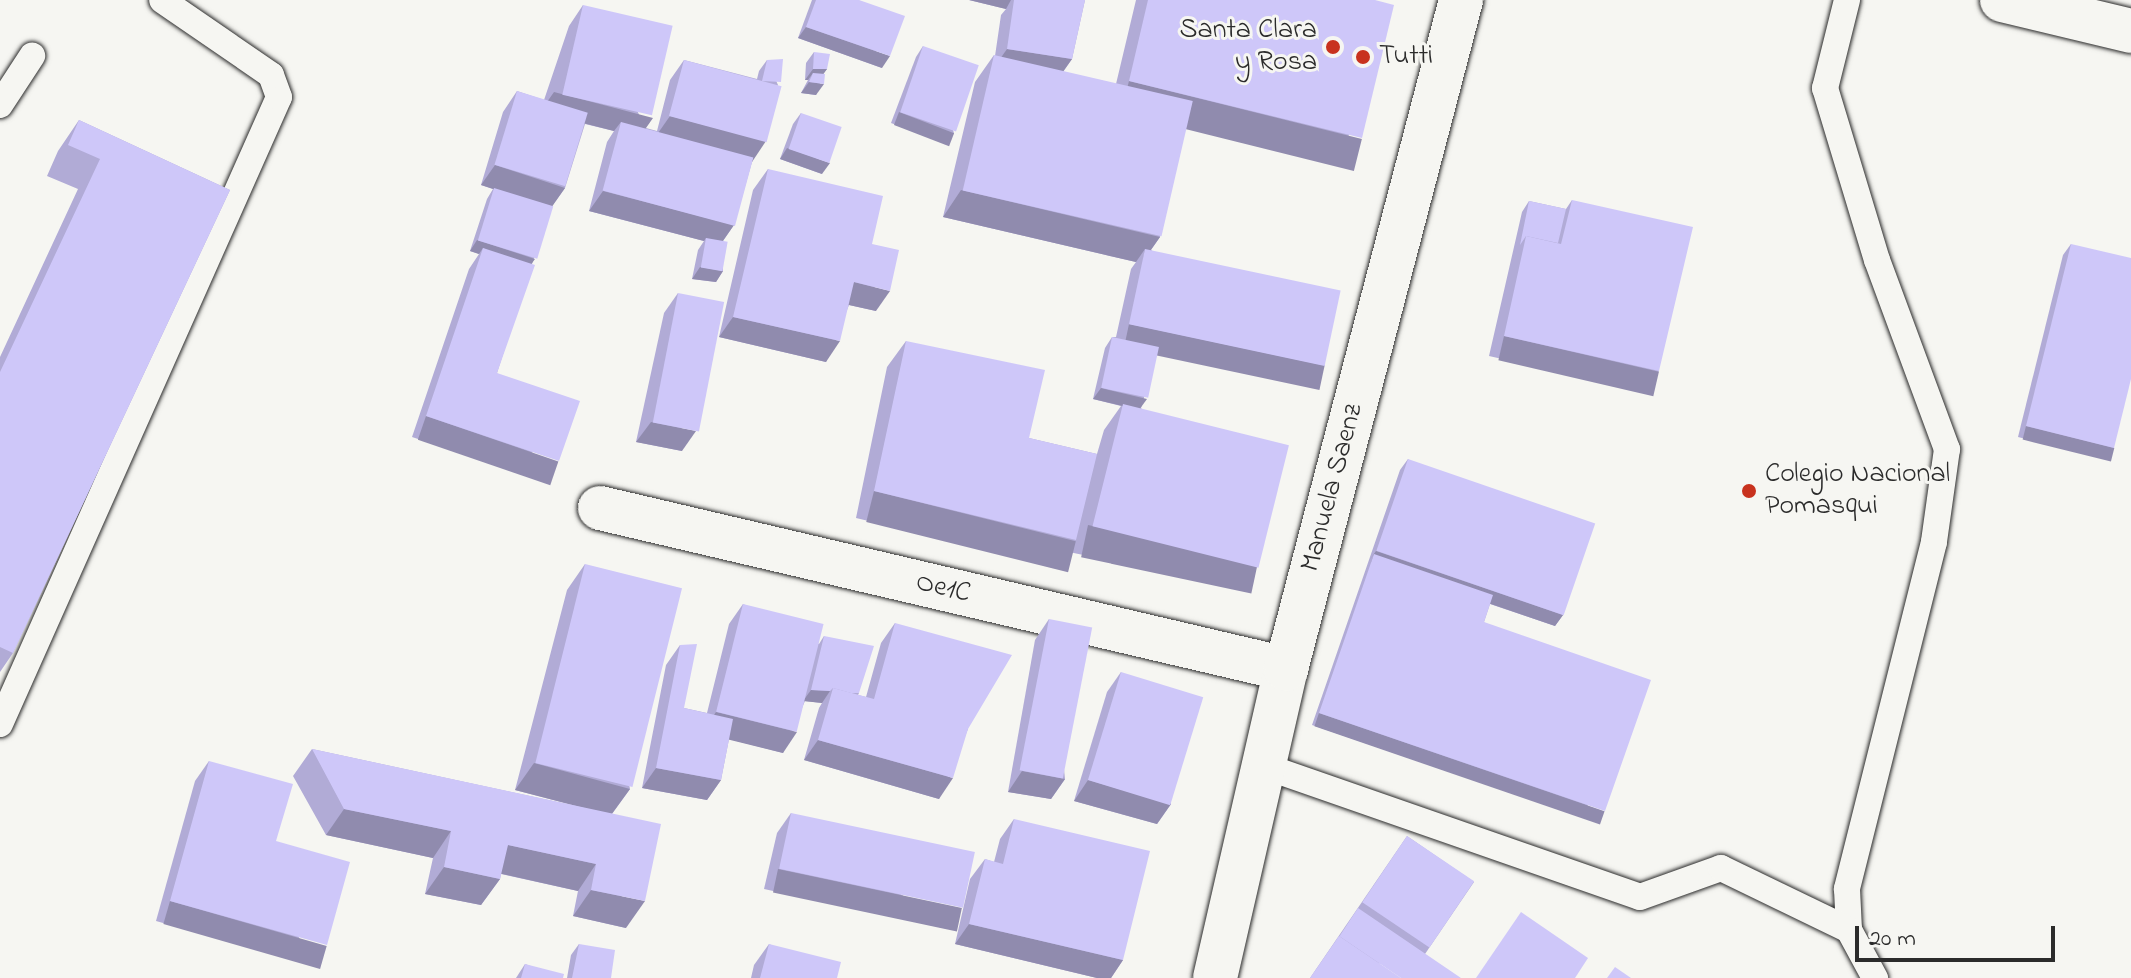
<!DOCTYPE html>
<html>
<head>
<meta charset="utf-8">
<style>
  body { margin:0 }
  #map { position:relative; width:2131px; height:978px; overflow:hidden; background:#f6f6f2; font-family:"Indie Flower",sans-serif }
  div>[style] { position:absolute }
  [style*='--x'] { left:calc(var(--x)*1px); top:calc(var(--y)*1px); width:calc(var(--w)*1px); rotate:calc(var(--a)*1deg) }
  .roads { filter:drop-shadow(0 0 2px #2b2b2b) drop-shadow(0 0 2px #2b2b2b) }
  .lane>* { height:26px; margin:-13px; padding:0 13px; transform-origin:13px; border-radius:13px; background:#f6f6f2 }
  .street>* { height:44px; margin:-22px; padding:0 22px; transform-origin:22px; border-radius:22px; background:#f6f6f2 }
  .primary>* { height:44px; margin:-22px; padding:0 22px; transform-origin:22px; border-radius:22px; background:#f6f6f2 }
  .wall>* { inset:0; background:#b1abd6 }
  .shaded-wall>* { inset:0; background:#908bae; transform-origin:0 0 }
  .building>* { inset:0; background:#cec7f9; transform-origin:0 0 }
  .dots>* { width:22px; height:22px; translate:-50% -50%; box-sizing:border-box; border:4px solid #f6f6f2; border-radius:50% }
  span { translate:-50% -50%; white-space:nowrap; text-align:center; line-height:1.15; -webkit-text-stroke:6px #f6f6f2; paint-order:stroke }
  .poi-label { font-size:28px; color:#2b2b2b }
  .right { translate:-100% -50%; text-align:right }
  .left { translate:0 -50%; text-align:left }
  .street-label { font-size:28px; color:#2b2b2b }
  .scale { position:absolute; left:1855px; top:926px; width:200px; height:36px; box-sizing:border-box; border:4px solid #2b2b2b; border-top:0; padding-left:10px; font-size:24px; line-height:28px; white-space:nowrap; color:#2b2b2b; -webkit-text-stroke:6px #f6f6f2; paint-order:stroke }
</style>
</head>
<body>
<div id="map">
  <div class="roads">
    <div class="lane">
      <div style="--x:1847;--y:0;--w:91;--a:104"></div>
      <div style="--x:1825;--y:88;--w:180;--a:73.2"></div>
      <div style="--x:1877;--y:260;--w:202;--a:69.7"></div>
      <div style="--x:1947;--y:449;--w:94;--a:98"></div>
      <div style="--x:1934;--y:542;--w:358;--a:104.1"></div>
      <div style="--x:1847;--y:889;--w:41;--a:87.2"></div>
      <div style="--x:1849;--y:930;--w:55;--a:61.6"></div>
      <div style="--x:0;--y:105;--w:59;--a:-56.9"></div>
      <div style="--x:0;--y:724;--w:686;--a:-66.01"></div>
      <div style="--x:279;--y:97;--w:23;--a:-110"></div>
      <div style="--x:271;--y:75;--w:132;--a:-145.5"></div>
      <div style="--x:1264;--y:766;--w:398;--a:19.2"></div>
      <div style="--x:1640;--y:897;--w:86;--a:-19.7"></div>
      <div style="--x:1721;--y:868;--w:142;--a:25.8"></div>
    </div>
    <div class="street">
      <div style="--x:600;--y:508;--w:705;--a:13.21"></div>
      <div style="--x:1215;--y:978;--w:317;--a:-77.1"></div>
      <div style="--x:1286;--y:669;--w:692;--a:-75.34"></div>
    </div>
    <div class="primary">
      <div style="--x:2002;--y:0;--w:133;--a:13.5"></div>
    </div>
  </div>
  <div class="wall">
    <div style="clip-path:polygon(812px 0,859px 0,882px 68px,798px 38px)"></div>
    <div style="clip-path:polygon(969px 0,1085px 0,1072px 59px,1063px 72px,1116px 84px,1136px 0,1375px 0,1343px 165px,1186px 126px,1160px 237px,1151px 250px,1325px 365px,1311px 385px,1157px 353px,1141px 408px,1258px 561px,1239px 588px,1069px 552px,1071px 546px,1057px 566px,856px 518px,887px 367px,906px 341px,1029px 438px,1097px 454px,1104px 430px,1121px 406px,1093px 399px,1105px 348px,1112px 337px,1116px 337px,1131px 269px,1136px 262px,943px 217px,975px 82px,994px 55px,995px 56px,1001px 15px,1006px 9px)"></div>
    <div style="clip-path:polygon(583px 5px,646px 128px,657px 131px,670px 80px,684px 60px,757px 79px,759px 71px,767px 60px,778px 85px,752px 162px,734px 225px,723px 241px,723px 271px,716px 282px,692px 279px,698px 250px,704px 241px,589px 211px,607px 142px,614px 131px,585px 124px,565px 188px,552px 206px,532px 264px,497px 373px,545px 481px,412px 437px,469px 269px,479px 254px,470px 251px,487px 199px,493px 189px,481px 185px,503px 112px,517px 91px,544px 100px,569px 26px)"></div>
    <div style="clip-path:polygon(923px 46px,954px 133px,947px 144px,891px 123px,916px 57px)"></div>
    <div style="clip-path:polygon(814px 52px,827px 69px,823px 74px,816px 95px,801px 93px,808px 80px,805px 80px,806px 63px)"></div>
    <div style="clip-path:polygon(801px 113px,822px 174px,780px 159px,793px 124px)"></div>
    <div style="clip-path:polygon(79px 120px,230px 190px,13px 653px,0 672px,0 357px,78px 189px,47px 176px,58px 151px)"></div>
    <div style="clip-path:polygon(768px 169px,872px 244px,876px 311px,849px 305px,826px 362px,719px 337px,753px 190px)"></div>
    <div style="clip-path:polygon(1572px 200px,1659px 371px,1644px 391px,1489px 356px,1522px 212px,1529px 201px,1566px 209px)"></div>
    <div style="clip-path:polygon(2071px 244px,2114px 448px,2107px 459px,2018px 437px,2063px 255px)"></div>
    <div style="clip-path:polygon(678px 293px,682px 451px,636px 442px,664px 313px)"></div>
    <div style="clip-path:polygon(1408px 459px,1563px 615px,1555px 626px,1490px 604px,1484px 622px,1597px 822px,1312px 725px,1400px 470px)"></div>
    <div style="clip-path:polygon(585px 564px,630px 789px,612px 814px,626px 928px,573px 916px,578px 891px,501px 874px,500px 879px,481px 905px,425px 894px,433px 858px,326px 835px,293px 776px,312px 749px,576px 806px,515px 790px,567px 590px)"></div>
    <div style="clip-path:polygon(743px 604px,819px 644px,824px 636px,859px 693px,858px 695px,866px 697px,881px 643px,895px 623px,968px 729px,939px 799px,804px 760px,819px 708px,822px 703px,805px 701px,783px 753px,729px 739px,721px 780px,707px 800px,642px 788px,666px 665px,680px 645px,684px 708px,707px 713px,729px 624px)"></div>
    <div style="clip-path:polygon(1049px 619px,1065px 779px,1051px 799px,1008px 792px,1035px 640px)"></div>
    <div style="clip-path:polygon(1121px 672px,1171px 804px,1157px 824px,1074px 801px,1107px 692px)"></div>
    <div style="clip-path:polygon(209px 761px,313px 965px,156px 921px,195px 781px)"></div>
    <div style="clip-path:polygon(791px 813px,948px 929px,764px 889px,777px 833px)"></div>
    <div style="clip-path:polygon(1014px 819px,1123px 960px,1111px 978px,1097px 978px,955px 944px,970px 879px,985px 859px,994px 862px,1000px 839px)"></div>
    <div style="clip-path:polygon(1407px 836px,1474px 882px,1425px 954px,1310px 978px)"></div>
    <div style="clip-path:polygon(579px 944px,611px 978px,567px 978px,571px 955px)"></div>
    <div style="clip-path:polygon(769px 944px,837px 978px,751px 978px,754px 965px)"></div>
    <div style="clip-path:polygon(525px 964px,563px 978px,516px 978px)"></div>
  </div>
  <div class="shaded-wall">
    <div style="clip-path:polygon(969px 0,1011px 0,1006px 9px)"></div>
    <div style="clip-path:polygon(806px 27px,890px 56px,882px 68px,798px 38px)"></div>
    <div style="clip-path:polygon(1007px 49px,1072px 59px,1057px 80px,993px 69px)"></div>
    <div style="clip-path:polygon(813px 69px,827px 69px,819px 80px,813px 73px,808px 80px,805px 80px)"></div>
    <div style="left:1129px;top:81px;width:240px;height:33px;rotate:14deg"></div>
    <div style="clip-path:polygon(809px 82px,824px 84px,816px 95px,801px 93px)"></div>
    <div style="clip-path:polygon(554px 92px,653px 118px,639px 138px,621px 122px,614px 131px,540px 112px)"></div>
    <div style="left:899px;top:112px;width:59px;height:14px;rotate:21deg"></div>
    <div style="clip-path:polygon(670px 116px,766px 141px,752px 162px,656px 136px)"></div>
    <div style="clip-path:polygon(787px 148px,830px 163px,822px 174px,780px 159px)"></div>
    <div style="clip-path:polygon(495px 165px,565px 188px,551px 208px,481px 185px)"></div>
    <div style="clip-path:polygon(961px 190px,1160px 237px,1143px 261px,1145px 249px,1136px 262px,943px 217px)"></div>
    <div style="clip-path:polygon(603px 191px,734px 225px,720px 245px,706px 238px,704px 241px,589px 211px)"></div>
    <div style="clip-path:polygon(477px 240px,535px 259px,527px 270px,483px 248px,479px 254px,470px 251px)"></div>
    <div style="clip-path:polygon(700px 267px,723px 271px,716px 282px,692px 279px)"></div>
    <div style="clip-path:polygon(854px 282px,890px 291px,876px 311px,840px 303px)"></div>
    <div style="clip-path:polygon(733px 317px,840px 341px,826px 362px,719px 337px)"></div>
    <div style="left:1129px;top:324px;width:200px;height:25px;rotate:12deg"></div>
    <div style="left:1504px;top:336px;width:159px;height:25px;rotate:13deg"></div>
    <div style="clip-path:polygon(1101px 388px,1147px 399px,1139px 410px,1093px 399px)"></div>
    <div style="left:426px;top:416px;width:140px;height:25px;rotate:19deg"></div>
    <div style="clip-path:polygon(651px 422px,696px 431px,682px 451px,636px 442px)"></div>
    <div style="left:2026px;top:426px;width:91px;height:14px;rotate:14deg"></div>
    <div style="left:874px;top:491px;width:208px;height:32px;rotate:14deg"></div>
    <div style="left:1088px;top:525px;width:174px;height:33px;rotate:12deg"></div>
    <div style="clip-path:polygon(1376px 551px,1563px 615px,1555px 626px,1371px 563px,1374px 554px,1368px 562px)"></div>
    <div style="clip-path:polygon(811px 690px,830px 691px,822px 703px,803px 701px)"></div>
    <div style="clip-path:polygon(716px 712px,797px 732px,783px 753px,702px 733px)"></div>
    <div style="left:1319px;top:713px;width:302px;height:14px;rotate:19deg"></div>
    <div style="clip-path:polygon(818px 740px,953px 778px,939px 799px,804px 760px)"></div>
    <div style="clip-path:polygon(534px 763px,630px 789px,611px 815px,515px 790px)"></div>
    <div style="clip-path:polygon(656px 768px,721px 780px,707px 800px,642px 788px)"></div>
    <div style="clip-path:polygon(1022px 771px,1065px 779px,1051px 799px,1008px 792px)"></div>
    <div style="clip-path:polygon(1088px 780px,1171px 804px,1157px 824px,1074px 801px)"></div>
    <div style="clip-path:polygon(344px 809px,451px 831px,433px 858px,326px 835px)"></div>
    <div style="clip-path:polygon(508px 845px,596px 864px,578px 891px,489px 871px)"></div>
    <div style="clip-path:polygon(444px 867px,500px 879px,481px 905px,425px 894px)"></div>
    <div style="left:778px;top:869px;width:188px;height:24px;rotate:12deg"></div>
    <div style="clip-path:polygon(591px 890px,645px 901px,626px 928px,573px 916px)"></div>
    <div style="left:170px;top:901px;width:163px;height:24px;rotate:16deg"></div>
    <div style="clip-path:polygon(969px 924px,1123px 960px,1111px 978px,1097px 978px,955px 944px)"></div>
  </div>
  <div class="building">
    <div style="clip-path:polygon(816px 0,859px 0,905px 16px,890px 56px,806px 27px)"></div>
    <div style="clip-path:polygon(1014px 0,1085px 0,1072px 59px,1007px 49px)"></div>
    <div style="clip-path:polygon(1148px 0,1375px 0,1394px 5px,1362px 138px,1129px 81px)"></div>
    <div style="left:583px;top:5px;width:92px;height:92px;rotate:13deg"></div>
    <div style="left:923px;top:46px;width:59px;height:70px;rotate:19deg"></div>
    <div style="clip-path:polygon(814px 52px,830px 54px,827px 69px,813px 69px)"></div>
    <div style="left:994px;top:55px;width:204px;height:139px;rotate:13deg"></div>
    <div style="clip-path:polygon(783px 59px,781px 82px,762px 81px,767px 60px)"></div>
    <div style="left:684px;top:60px;width:101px;height:58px;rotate:15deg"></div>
    <div style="clip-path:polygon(813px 73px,825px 74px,824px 84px,809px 82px)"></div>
    <div style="left:517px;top:91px;width:74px;height:77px;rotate:17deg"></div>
    <div style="left:801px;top:113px;width:43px;height:38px;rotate:19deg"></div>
    <div style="clip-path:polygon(79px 120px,230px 190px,13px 653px,0 647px,0 372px,100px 159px,68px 145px)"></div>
    <div style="left:621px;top:122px;width:137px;height:71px;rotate:15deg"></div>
    <div style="clip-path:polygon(768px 169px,883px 196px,872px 244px,899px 250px,890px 291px,854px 282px,840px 341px,733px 317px)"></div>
    <div style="left:494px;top:188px;width:62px;height:55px;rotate:17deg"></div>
    <div style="clip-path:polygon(1572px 200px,1693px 227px,1659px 371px,1504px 336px,1526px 236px,1561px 244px)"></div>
    <div style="clip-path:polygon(1529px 201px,1566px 209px,1558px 243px,1526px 236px,1520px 245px)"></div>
    <div style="left:706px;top:238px;width:22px;height:30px;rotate:10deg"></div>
    <div style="clip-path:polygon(2071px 244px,2131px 258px,2131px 379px,2114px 448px,2026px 426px)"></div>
    <div style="clip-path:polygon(483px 248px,535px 265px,497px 373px,580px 401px,559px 461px,426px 416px)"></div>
    <div style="left:1145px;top:249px;width:200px;height:77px;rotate:12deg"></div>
    <div style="left:678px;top:293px;width:47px;height:132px;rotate:11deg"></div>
    <div style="left:1112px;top:337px;width:48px;height:52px;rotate:12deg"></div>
    <div style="clip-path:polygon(906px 341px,1045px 370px,1029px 438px,1097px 454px,1076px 540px,874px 491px)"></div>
    <div style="left:1123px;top:404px;width:171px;height:126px;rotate:14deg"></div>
    <div style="left:1408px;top:459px;width:198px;height:97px;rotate:19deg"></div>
    <div style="clip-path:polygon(1374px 554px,1493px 595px,1484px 622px,1651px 680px,1605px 811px,1319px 713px)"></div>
    <div style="left:585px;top:564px;width:100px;height:205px;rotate:14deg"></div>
    <div style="left:743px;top:604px;width:83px;height:111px;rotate:14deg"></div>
    <div style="left:1049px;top:619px;width:44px;height:154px;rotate:11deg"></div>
    <div style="clip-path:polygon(895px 623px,1012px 655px,968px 729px,953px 778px,818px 740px,833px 688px,874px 699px)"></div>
    <div style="clip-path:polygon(824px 636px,874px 646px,859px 693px,851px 693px,833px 688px,830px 691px,811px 690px)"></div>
    <div style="clip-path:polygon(697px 644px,684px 708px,733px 719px,721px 780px,656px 768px,680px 645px)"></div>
    <div style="left:1121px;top:672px;width:86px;height:113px;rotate:17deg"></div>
    <div style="clip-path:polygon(312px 749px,661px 824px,645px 901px,591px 890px,596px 864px,508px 845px,500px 879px,444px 867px,451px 831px,344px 809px)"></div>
    <div style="clip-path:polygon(209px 761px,293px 784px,276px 841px,350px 862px,327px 945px,170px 901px)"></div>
    <div style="left:791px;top:813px;width:188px;height:57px;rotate:12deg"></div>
    <div style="clip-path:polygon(1014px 819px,1150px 851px,1123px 960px,969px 924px,985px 859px,1003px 864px)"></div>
    <div style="left:1407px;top:836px;width:81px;height:80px;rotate:34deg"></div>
    <div style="clip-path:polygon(1358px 908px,1461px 978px,1401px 978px,1339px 936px,1335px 943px)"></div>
    <div style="clip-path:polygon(1521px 912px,1588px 958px,1575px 978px,1476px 978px)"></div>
    <div style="clip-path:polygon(1339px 936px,1401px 978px,1310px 978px)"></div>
    <div style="clip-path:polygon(579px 944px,615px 950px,611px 978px,572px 978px)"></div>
    <div style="clip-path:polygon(769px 944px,841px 962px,837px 978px,760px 978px)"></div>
    <div style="clip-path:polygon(525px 964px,564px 974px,563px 978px,521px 978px)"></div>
    <div style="clip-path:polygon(1615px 967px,1631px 978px,1607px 978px)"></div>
  </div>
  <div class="dots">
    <div style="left:1333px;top:47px;background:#c8321e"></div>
    <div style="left:1363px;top:57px;background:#c8321e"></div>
    <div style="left:1749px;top:491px;background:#c8321e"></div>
  </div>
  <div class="poi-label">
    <span class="right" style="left:1317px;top:47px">Santa Clara<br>y Rosa</span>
    <span class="left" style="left:1379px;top:57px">Tutti</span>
    <span class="left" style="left:1765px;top:491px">Colegio Nacional<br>Pomasqui</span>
  </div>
  <div class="street-label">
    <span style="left:1333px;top:488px;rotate:-75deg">Manuela Saenz</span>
    <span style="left:943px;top:589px;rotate:13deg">Oe1C</span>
  </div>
  <div class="scale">20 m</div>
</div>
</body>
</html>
